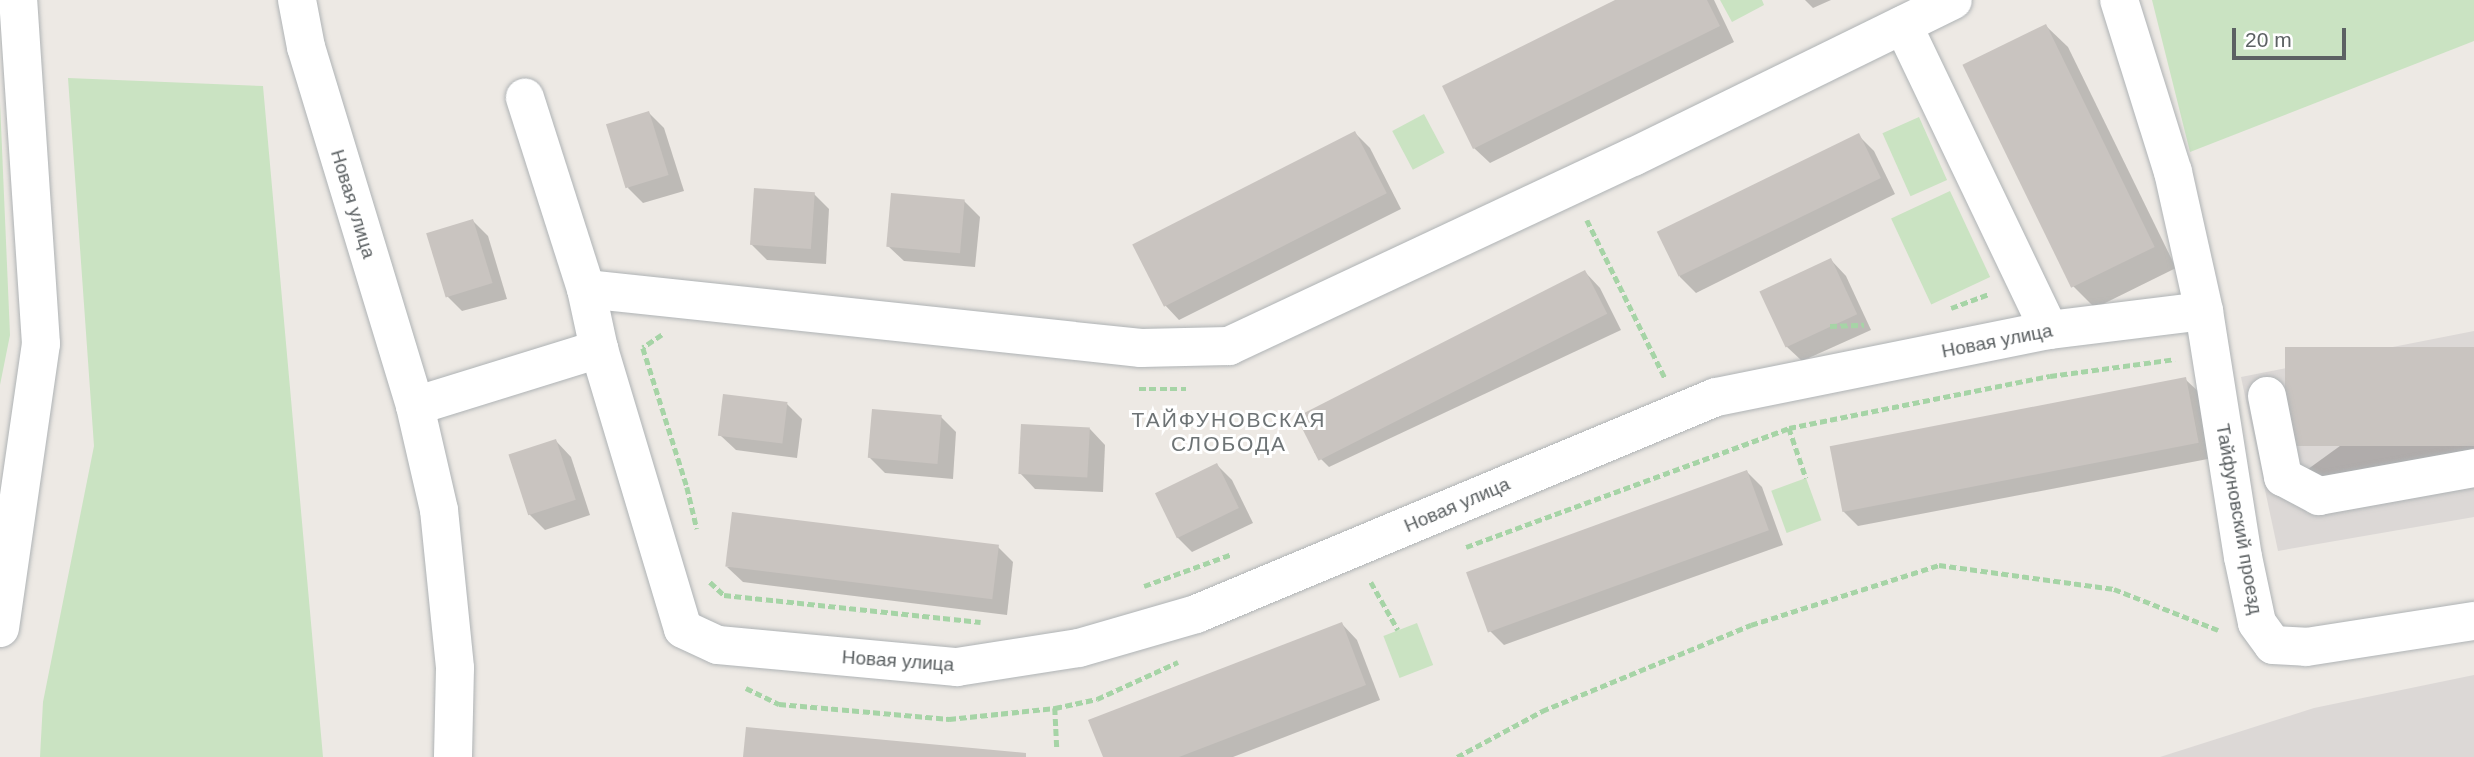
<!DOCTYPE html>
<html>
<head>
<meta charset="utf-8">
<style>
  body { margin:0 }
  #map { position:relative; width:2474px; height:757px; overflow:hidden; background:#ede9e4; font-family:Helvetica,sans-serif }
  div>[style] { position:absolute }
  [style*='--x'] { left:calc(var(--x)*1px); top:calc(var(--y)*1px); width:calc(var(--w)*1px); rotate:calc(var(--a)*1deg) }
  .industrial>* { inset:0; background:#dcd8d6 }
  .green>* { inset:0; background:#cae3c2; transform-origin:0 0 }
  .shadow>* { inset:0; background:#0003 }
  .building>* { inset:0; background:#c9c4c0; transform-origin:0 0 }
  .path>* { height:4.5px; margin-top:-2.25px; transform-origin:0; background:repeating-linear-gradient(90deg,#a6d4a6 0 7px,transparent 0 10.5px) }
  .roads { filter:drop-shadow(0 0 2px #afb3b5) drop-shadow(0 0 2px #afb3b5) }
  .minor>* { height:38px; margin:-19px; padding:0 19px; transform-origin:19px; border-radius:19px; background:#fff }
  span { translate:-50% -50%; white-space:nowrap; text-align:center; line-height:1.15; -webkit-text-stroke:6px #fff; paint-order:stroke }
  .street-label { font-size:19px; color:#5c6163 }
  .neighbourhood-label { font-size:21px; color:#6d7375; letter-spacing:2px }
  .scale { position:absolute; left:2232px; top:28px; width:114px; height:32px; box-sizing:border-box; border:4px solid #5c6163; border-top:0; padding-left:9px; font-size:21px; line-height:24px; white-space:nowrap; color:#5c6163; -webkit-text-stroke:5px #fff; paint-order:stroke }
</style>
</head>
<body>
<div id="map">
  <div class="industrial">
    <div style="clip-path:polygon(2474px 331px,2474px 517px,2278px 551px,2241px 377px)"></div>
    <div style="clip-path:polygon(2474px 675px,2474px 757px,2160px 757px,2314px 708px)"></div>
  </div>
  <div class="green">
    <div style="clip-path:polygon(1720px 0,1762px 0,1764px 5px,1732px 22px)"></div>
    <div style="clip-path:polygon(2152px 0,2474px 0,2474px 41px,2190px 152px)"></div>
    <div style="clip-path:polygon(68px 78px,263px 86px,323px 757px,40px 757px,43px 702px,94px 446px)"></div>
    <div style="clip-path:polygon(0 102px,10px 335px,0 385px)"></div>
    <div style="left:1424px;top:114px;width:44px;height:36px;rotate:62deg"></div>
    <div style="left:1919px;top:117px;width:69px;height:40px;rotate:66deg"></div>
    <div style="left:1950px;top:191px;width:95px;height:65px;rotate:65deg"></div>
    <div style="left:1806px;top:478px;width:45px;height:37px;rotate:70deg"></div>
    <div style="left:1417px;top:623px;width:45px;height:36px;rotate:69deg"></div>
  </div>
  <div class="shadow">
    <div style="clip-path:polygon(1619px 0,1714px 0,1734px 42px,1490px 163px,1474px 148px)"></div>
    <div style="clip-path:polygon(1805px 0,1831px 0,1813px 8px)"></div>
    <div style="clip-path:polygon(2046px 26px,2068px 47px,2176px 268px,2095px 308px,2073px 286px)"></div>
    <div style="clip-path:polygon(649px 113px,664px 128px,684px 191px,643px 203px,628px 188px)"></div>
    <div style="clip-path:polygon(1355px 133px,1370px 148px,1401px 209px,1179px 320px,1164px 304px)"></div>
    <div style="clip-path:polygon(1858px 135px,1874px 151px,1895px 194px,1696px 293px,1680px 277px,1659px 234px)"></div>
    <div style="clip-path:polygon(814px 194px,829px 209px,826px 264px,767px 260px,751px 244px)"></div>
    <div style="clip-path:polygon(964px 201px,980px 217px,975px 267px,904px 261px,888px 246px)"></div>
    <div style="clip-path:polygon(473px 221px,488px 236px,507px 299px,462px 311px,447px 296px)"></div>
    <div style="clip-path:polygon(1831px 260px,1846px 276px,1871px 330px,1802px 361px,1786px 346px)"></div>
    <div style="clip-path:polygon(1585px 272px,1600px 288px,1621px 330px,1329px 467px,1314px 452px)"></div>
    <div style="clip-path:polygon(2474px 349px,2474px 463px,2319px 488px,2304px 472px)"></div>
    <div style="clip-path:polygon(2185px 379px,2201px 394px,2213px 458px,1858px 526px,1843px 511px)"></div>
    <div style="clip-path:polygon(787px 404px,802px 419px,797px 458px,736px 450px,720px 435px)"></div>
    <div style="clip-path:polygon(941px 417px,956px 432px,953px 479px,885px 473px,869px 457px)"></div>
    <div style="clip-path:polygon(1090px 429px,1105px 445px,1103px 492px,1035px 489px,1020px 473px)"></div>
    <div style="clip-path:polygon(556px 441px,571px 457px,590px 515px,545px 530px,529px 514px)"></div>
    <div style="clip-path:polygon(1217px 465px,1232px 480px,1253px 523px,1192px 552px,1177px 537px)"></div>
    <div style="clip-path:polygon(1747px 472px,1762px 487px,1783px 545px,1504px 645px,1489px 630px)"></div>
    <div style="clip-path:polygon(998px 547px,1013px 562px,1007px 615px,743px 582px,727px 567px)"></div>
    <div style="clip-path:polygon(1342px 624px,1357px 640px,1380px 700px,1233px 757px,1105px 757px)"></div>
  </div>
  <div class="building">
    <div style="clip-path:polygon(1615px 0,1707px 0,1720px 26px,1473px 149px,1442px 86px)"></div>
    <div style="left:2046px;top:24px;width:248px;height:93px;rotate:64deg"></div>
    <div style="left:649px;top:111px;width:67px;height:45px;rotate:73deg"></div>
    <div style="left:1355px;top:131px;width:70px;height:250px;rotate:63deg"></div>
    <div style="left:1859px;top:133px;width:50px;height:225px;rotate:64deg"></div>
    <div style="left:754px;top:188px;width:61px;height:57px;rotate:4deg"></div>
    <div style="left:891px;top:193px;width:74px;height:54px;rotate:5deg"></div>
    <div style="left:473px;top:219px;width:67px;height:49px;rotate:73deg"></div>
    <div style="left:1831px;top:258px;width:62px;height:79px;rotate:65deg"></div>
    <div style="left:1585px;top:270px;width:49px;height:324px;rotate:63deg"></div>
    <div style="left:2474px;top:347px;width:99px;height:189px;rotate:90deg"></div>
    <div style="left:2186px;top:377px;width:67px;height:363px;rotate:79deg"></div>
    <div style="left:723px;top:394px;width:65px;height:42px;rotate:7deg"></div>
    <div style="left:872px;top:409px;width:70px;height:49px;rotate:5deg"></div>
    <div style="left:1021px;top:424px;width:69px;height:50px;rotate:3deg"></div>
    <div style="left:556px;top:439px;width:64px;height:50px;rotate:72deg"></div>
    <div style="left:1217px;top:463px;width:50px;height:69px;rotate:64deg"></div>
    <div style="left:1747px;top:470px;width:64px;height:299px;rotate:70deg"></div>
    <div style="left:732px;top:512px;width:269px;height:55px;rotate:7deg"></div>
    <div style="clip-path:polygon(1342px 622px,1366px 685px,1179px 757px,1103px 757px,1088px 720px)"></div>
    <div style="clip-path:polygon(746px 727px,1026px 753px,1026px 757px,743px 757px)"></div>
  </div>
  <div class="path">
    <div style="--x:1587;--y:220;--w:176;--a:63.7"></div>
    <div style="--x:1951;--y:308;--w:40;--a:-20.2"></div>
    <div style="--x:1830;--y:326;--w:34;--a:-2"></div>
    <div style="--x:662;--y:335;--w:23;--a:146"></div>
    <div style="--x:643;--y:348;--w:146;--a:72.4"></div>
    <div style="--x:687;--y:487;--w:43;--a:76.6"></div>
    <div style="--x:1139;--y:389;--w:47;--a:0"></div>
    <div style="--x:1789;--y:428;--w:53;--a:71.2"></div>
    <div style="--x:1466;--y:547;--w:344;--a:-20.2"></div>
    <div style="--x:1789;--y:428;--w:266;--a:-11.3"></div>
    <div style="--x:2050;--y:376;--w:126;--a:-7.7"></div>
    <div style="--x:710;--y:582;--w:19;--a:43"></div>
    <div style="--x:724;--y:595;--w:258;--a:6"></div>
    <div style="--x:1371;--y:582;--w:55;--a:60.6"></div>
    <div style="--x:1144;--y:586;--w:94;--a:-20"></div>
    <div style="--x:746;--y:688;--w:37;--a:26"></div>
    <div style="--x:779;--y:704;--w:171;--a:5"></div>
    <div style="--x:949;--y:719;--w:107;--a:-5.9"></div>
    <div style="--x:1055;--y:708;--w:43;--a:-12.1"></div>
    <div style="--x:1097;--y:699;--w:89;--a:-24.6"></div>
    <div style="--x:1055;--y:708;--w:41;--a:87.2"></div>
    <div style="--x:1457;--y:757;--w:97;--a:-28.4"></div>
    <div style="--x:1542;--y:711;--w:226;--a:-22.4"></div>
    <div style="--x:1751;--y:625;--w:197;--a:-17.7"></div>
    <div style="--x:1939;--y:565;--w:177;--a:7.8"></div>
    <div style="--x:2114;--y:589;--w:112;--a:21.5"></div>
  </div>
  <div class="roads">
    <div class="minor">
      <div style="--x:297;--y:0;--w:48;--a:79.2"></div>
      <div style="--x:306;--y:47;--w:375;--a:73.1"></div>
      <div style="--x:415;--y:406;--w:107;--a:77"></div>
      <div style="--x:439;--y:510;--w:159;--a:84.2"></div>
      <div style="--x:455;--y:668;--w:89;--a:91.3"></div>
      <div style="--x:2119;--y:0;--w:180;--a:72.6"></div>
      <div style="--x:2173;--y:172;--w:142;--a:77.4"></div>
      <div style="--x:2204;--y:311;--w:249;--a:81"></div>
      <div style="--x:2243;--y:557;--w:67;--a:78"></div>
      <div style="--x:2257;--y:623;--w:27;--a:54"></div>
      <div style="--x:2273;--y:645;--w:33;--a:3"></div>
      <div style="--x:2306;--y:647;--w:170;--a:-8.8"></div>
      <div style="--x:1903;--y:25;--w:338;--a:64.4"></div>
      <div style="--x:586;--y:289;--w:558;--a:6.07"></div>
      <div style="--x:1141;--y:348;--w:88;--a:-1.3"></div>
      <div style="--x:1229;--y:346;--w:446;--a:-25.1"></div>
      <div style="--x:1633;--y:157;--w:356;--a:-26.1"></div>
      <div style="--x:599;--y:349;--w:292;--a:73.3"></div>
      <div style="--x:683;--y:629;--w:38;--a:25"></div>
      <div style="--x:718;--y:645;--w:240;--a:5.3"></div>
      <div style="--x:957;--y:667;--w:123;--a:-8.9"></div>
      <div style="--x:1079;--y:648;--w:122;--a:-16.2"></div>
      <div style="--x:1196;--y:614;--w:563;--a:-22.65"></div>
      <div style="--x:1716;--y:397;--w:340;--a:-11.4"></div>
      <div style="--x:2049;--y:330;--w:156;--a:-7"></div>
      <div style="--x:2267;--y:396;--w:83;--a:78.8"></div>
      <div style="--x:2283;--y:477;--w:41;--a:27.8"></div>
      <div style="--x:2319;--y:496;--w:158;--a:-10.2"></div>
      <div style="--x:415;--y:406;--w:193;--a:-17.2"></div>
      <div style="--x:599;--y:349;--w:61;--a:-102.2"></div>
      <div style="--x:586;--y:289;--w:201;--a:-107.7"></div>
      <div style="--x:0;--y:628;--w:287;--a:-81.8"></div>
      <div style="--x:41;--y:344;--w:345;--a:-93.8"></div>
    </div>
  </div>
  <div class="street-label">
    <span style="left:353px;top:204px;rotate:73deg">Новая улица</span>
    <span style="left:1997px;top:341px;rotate:-11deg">Новая улица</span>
    <span style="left:1457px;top:505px;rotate:-23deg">Новая улица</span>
    <span style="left:2239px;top:519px;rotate:80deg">Тайфуновский проезд</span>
    <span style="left:898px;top:661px;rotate:4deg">Новая улица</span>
  </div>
  <div class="neighbourhood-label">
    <span style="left:1229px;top:432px">ТАЙФУНОВСКАЯ<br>СЛОБОДА</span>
  </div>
  <div class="scale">20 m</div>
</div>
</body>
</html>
